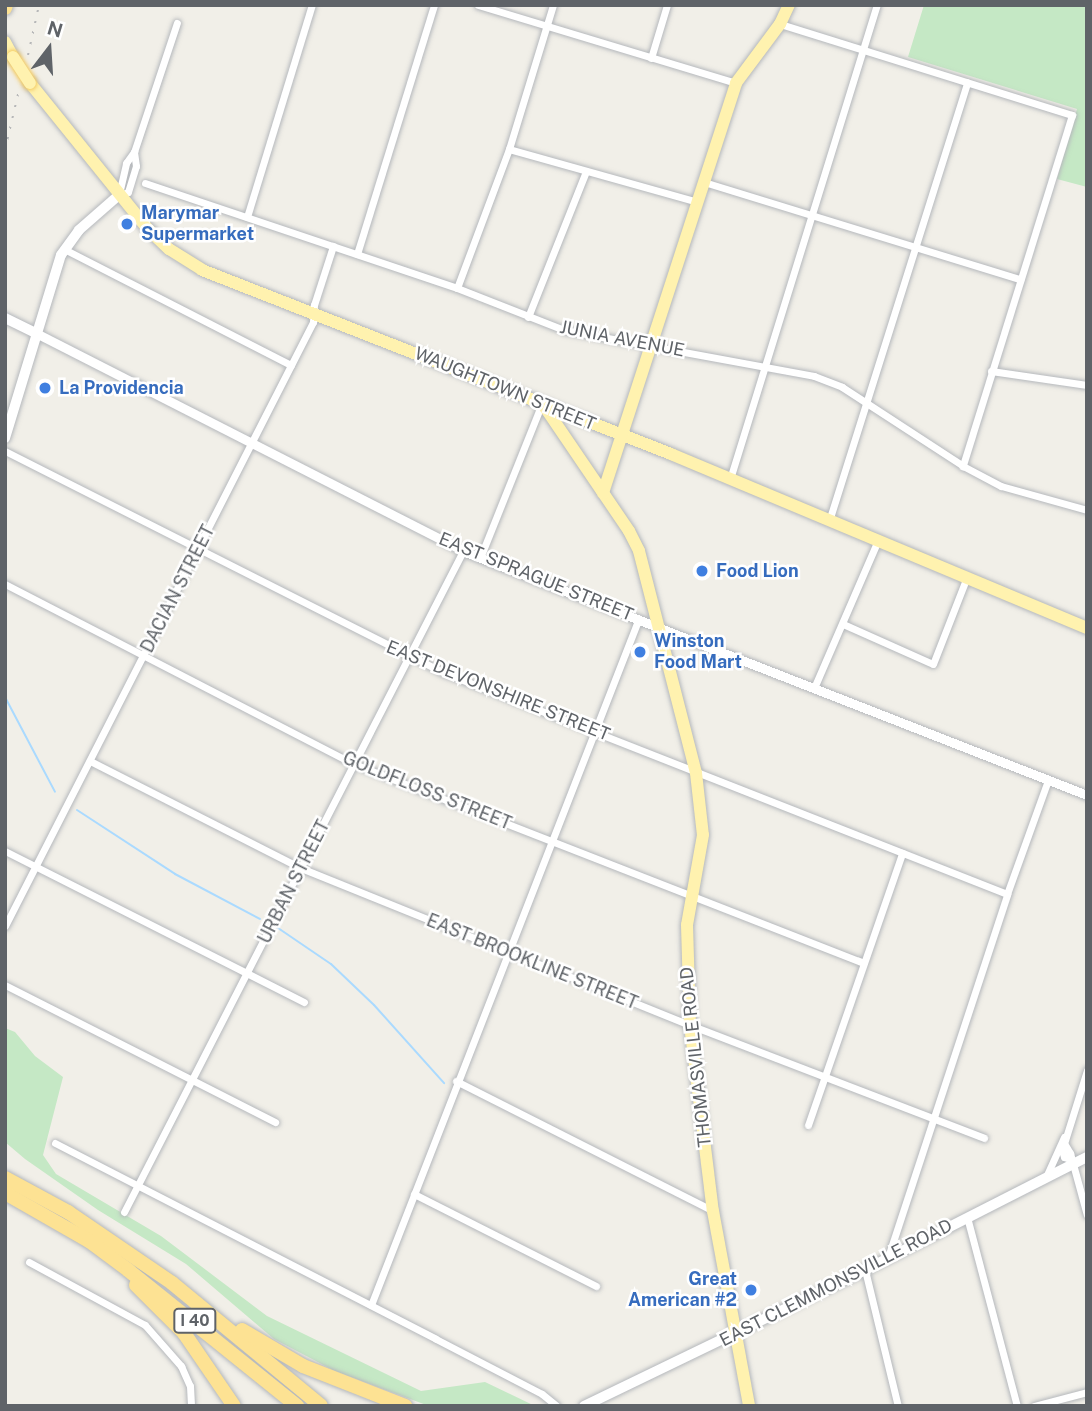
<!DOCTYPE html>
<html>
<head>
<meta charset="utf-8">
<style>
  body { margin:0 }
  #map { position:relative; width:1092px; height:1411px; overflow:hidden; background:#f1efe8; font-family:"Public Sans",sans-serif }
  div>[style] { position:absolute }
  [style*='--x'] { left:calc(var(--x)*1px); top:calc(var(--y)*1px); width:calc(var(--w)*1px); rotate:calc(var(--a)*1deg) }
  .green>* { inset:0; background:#c5e8c5 }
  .stream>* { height:2px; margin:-1px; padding:0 1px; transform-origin:1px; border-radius:1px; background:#aadaff }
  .roads { filter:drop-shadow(0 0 2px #b5b8bc) drop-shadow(0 0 2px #b5b8bc) }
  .minor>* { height:7px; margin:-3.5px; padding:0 3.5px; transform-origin:3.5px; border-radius:3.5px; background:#fff }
  .tertiary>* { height:9px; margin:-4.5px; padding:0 4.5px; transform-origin:4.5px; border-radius:4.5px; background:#fff }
  .secondary>* { height:10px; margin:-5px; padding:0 5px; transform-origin:5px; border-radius:5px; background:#fff }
  .primary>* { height:12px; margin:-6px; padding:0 6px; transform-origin:6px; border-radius:6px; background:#fff2af }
  .motorway>* { height:14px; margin:-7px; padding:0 7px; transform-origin:7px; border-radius:7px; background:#fde293 }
  .rail>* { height:2px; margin-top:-1px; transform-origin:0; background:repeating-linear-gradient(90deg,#b6b7b8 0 2px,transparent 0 11px) }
  .bridges { filter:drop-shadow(0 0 2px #f2c960) drop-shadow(0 0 2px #f2c960) }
  .primary-bridge>* { height:12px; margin:-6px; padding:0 6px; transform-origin:6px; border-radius:6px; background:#fff2af }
  .dots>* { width:19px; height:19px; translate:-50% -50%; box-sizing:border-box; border:4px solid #fff; border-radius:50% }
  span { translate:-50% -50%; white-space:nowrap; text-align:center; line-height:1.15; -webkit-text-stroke:5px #fff; paint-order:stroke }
  .shield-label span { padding:2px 5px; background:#fff; border:2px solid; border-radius:5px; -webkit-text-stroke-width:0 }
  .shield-label { font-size:16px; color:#5f6368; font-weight:700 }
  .shop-label { font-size:18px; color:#366cbe; font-weight:700 }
  .left { translate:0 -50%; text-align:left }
  .right { translate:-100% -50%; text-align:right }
  .street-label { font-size:18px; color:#5f6368 }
  .frame { position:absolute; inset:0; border:7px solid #5f6368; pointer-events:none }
  .north { position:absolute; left:14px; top:14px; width:70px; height:70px; -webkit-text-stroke:5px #fff; paint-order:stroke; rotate:17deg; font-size:19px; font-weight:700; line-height:28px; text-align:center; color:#5f6368 }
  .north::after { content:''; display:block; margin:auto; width:24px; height:32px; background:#5f6368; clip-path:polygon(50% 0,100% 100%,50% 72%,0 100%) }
</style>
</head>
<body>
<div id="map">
  <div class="green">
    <div style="clip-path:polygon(924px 5px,1087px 5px,1087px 187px,1057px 179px,1077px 109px,908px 57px)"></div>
    <div style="clip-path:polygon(5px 1028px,15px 1032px,35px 1056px,63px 1077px,43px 1155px,56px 1174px,161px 1236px,267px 1316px,421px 1391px,485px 1382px,535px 1406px,429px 1406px,335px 1371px,274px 1339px,186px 1264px,98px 1210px,25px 1159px,5px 1142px)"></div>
  </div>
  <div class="stream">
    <div style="--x:5;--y:697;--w:107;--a:62.2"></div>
    <div style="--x:77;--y:810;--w:117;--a:33.1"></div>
    <div style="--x:175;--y:874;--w:96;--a:27.9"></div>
    <div style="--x:278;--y:928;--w:64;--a:34.2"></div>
    <div style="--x:331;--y:964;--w:59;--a:43.6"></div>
    <div style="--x:374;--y:1005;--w:105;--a:48.1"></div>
  </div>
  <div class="roads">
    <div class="minor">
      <div style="--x:478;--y:5;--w:270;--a:16.8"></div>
      <div style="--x:780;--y:24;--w:306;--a:17.3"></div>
      <div style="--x:1072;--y:115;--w:368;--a:107.3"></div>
      <div style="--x:651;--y:58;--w:55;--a:-73.2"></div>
      <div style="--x:509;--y:149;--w:195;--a:15.7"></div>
      <div style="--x:704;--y:182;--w:331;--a:17.1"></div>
      <div style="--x:145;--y:183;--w:329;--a:18.6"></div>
      <div style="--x:457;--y:288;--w:115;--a:21.4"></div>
      <div style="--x:564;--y:330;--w:254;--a:10.4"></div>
      <div style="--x:814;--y:376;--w:30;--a:21"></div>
      <div style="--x:842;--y:387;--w:145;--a:33.1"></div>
      <div style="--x:963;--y:466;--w:43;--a:27.8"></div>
      <div style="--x:1001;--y:486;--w:89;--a:15.6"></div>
      <div style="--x:119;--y:194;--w:32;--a:-77"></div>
      <div style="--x:126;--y:163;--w:14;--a:-54"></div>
      <div style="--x:134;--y:152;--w:136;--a:-71.6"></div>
      <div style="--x:119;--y:195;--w:9;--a:-18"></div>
      <div style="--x:128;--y:192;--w:27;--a:-73"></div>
      <div style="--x:136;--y:166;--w:14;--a:-98"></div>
      <div style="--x:247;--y:217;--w:222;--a:-73"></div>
      <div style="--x:64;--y:249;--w:255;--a:27.1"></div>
      <div style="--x:357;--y:254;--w:261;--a:-72.8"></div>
      <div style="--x:457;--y:288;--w:148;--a:-69.5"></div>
      <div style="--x:509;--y:149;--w:151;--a:-73"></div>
      <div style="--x:528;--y:317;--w:157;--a:-68.3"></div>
      <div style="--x:991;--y:371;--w:97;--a:8.3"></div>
      <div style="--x:5;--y:451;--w:493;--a:26.8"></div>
      <div style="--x:445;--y:673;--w:604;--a:21.47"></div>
      <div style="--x:730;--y:479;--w:496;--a:-72.8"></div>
      <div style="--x:829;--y:521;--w:460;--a:-72.5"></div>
      <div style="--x:480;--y:558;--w:167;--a:-68.2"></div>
      <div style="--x:5;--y:584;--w:393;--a:27.3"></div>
      <div style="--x:354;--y:764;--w:547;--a:21.32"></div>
      <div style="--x:843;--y:624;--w:98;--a:24"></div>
      <div style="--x:933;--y:664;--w:93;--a:-68.7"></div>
      <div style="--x:814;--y:688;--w:161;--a:-66.6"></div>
      <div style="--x:90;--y:761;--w:237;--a:26.9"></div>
      <div style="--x:301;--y:868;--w:419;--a:22"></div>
      <div style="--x:690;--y:1025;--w:315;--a:21"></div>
      <div style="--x:5;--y:851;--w:335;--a:26.8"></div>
      <div style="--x:5;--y:926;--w:678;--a:-62.98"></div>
      <div style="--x:313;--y:322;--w:17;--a:-87"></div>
      <div style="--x:314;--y:305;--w:62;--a:-72.1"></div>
      <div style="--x:5;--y:985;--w:303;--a:26.9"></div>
      <div style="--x:456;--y:1081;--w:288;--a:26.8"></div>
      <div style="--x:808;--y:1125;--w:288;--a:-70.9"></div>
      <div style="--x:55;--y:1143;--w:428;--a:27.2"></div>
      <div style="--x:436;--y:1339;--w:119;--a:27.4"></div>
      <div style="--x:542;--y:1394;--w:19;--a:39"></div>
      <div style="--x:1064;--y:1143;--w:12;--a:59"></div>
      <div style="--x:1070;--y:1153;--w:64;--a:74.7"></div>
      <div style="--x:1070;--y:1159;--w:6;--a:-162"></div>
      <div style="--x:1064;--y:1157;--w:7;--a:-106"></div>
      <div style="--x:1062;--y:1150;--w:84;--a:-72.6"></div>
      <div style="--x:1046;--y:1177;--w:44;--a:-65.8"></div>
      <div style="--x:414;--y:1194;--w:204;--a:26.8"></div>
      <div style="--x:124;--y:1212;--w:743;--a:-62.85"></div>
      <div style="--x:967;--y:1217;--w:196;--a:75.2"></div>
      <div style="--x:888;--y:1257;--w:382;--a:-71.8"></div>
      <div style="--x:1007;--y:894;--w:121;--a:-70.2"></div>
      <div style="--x:29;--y:1262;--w:132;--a:28.5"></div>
      <div style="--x:145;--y:1325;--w:55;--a:48.7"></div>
      <div style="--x:181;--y:1366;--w:22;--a:66"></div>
      <div style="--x:190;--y:1386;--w:20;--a:87"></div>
      <div style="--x:865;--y:1270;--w:140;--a:76.4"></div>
      <div style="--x:371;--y:1305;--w:737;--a:-68.69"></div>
      <div style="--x:1034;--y:1406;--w:55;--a:-14.8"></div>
    </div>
    <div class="tertiary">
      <div style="--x:36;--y:333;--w:479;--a:27"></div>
      <div style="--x:463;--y:551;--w:670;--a:21.36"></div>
    </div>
    <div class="secondary">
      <div style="--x:5;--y:318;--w:34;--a:26"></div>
      <div style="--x:5;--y:438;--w:191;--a:-73"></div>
      <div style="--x:61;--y:255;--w:31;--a:-54"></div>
      <div style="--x:79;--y:230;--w:53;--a:-41.2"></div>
      <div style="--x:584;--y:1406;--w:312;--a:-25.8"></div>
      <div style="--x:865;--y:1270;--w:249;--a:-27"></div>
    </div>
    <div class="primary">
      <div style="--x:5;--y:42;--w:17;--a:62"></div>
      <div style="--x:30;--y:83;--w:185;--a:51.1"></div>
      <div style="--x:146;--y:227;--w:32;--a:44"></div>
      <div style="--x:169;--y:249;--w:39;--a:32"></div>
      <div style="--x:202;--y:270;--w:504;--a:21.42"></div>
      <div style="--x:671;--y:454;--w:451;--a:22.7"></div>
      <div style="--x:542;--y:403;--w:155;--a:55.8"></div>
      <div style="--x:629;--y:531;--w:22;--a:63"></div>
      <div style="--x:639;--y:551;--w:229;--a:75.6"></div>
      <div style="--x:696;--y:773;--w:62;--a:83.6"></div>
      <div style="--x:703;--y:835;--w:91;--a:100.1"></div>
      <div style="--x:687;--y:925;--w:100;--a:88.3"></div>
      <div style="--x:690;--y:1025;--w:187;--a:83"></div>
      <div style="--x:713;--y:1211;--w:198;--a:79.5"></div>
      <div style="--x:603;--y:493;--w:431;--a:-72"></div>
      <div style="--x:736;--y:83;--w:74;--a:-53.3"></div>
      <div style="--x:780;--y:24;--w:21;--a:-65"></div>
    </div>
    <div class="motorway">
      <div style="--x:5;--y:8;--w:3;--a:-72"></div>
      <div style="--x:5;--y:1178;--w:72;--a:28.4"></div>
      <div style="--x:68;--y:1212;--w:126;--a:34.3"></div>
      <div style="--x:172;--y:1283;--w:193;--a:39.5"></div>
      <div style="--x:5;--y:1193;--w:97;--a:29.7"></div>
      <div style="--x:89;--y:1241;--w:49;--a:36.6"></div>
      <div style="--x:128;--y:1270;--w:217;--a:38.8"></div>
      <div style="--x:136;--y:1285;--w:68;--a:45"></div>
      <div style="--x:184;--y:1333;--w:88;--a:55.6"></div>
      <div style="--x:242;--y:1330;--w:71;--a:30.5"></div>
      <div style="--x:303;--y:1366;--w:110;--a:21.4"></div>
    </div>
  </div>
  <div class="rail">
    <div style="--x:28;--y:55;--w:51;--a:-77.6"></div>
    <div style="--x:5;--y:150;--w:62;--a:-76.9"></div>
  </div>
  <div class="bridges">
    <div class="primary-bridge">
      <div style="--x:13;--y:57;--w:31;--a:57"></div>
    </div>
  </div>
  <div class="dots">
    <div style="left:127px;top:224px;background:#3f7fe0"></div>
    <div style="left:45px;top:388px;background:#3f7fe0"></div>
    <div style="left:702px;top:571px;background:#3f7fe0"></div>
    <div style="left:640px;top:652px;background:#3f7fe0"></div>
    <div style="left:751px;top:1290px;background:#3f7fe0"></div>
  </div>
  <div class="shield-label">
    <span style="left:195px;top:1321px">I 40</span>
  </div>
  <div class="shop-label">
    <span class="left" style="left:141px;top:224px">Marymar<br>Supermarket</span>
    <span class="left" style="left:59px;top:388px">La Providencia</span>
    <span class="left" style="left:716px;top:571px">Food Lion</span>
    <span class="left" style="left:654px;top:652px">Winston<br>Food Mart</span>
    <span class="right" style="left:737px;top:1290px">Great<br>American #2</span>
  </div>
  <div class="street-label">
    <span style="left:622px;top:339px;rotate:11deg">JUNIA AVENUE</span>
    <span style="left:505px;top:389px;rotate:22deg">WAUGHTOWN STREET</span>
    <span style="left:536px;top:577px;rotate:22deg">EAST SPRAGUE STREET</span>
    <span style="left:178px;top:589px;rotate:-63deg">DACIAN STREET</span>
    <span style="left:498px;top:691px;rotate:22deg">EAST DEVONSHIRE STREET</span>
    <span style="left:427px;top:791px;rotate:22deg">GOLDFLOSS STREET</span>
    <span style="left:294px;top:882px;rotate:-63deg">URBAN STREET</span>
    <span style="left:532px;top:962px;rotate:22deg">EAST BROOKLINE STREET</span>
    <span style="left:696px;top:1057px;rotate:-96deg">THOMASVILLE ROAD</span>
    <span style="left:836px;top:1283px;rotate:-27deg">EAST CLEMMONSVILLE ROAD</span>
  </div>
  <div class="frame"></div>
  <div class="north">N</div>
</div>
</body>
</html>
